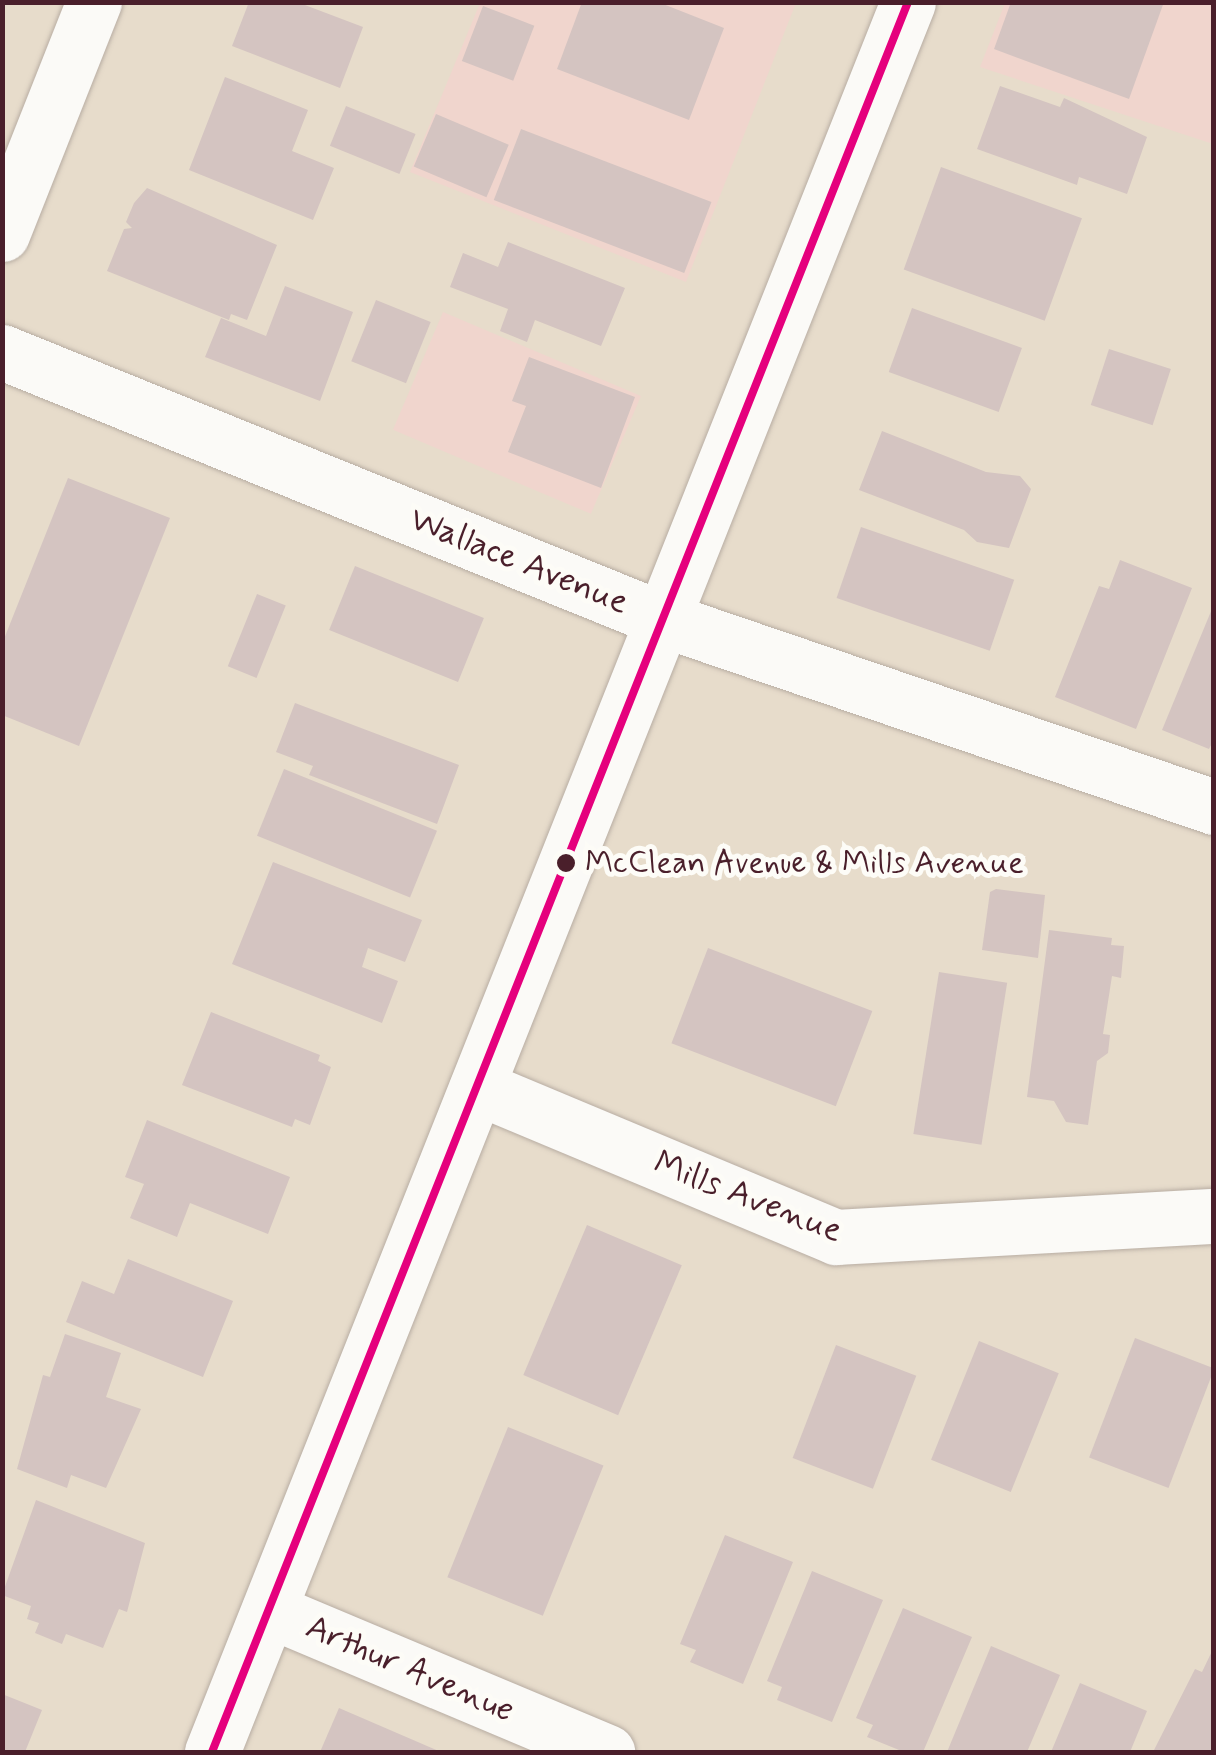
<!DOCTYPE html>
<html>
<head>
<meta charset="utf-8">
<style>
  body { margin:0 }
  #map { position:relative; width:1216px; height:1755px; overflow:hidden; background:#e7dccb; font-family:Mynerve,sans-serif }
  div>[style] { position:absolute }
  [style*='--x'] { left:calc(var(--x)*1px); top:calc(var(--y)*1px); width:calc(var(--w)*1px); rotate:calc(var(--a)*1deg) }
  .built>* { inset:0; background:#f0d5cd; transform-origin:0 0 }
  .building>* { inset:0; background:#d4c4c1; transform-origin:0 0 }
  .roads { filter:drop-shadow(0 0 2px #b8ada3) drop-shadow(0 0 2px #b8ada3) }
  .minor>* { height:55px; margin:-27.5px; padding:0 27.5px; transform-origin:27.5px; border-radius:27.5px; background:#fbfaf7 }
  .bus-1>* { height:8px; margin:-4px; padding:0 4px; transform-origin:4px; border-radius:4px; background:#e5007d }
  .dots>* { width:28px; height:28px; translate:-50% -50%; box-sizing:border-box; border:5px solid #fdfcf7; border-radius:50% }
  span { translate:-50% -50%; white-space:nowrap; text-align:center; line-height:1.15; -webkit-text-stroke:10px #fdfcf7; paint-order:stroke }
  .bus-label { font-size:32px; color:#4a1f2b }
  .left { translate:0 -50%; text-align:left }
  .street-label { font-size:35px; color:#4a1f2b }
  .frame { position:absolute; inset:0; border:5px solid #4a1f2b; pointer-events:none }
</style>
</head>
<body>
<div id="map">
  <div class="built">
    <div style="clip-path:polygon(480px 3px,796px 3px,686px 282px,410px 172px)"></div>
    <div style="clip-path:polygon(1005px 3px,1213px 3px,1213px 144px,980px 67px)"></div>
    <div style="left:443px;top:312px;width:215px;height:128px;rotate:23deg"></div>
  </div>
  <div class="building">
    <div style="clip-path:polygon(249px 2px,297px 2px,363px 27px,340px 88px,232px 46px)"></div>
    <div style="clip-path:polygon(582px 2px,658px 2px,724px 28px,689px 120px,557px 69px)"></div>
    <div style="clip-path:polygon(1011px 2px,1164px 2px,1129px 99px,994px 49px)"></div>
    <div style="left:483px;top:6px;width:55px;height:59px;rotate:21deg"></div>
    <div style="clip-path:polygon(225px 77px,308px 110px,292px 151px,334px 168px,313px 220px,189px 170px)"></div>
    <div style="clip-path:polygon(1000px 86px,1060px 107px,1064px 98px,1147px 137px,1127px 194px,1079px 177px,1077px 185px,977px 149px)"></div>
    <div style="left:346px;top:106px;width:75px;height:43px;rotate:22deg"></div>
    <div style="left:436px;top:114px;width:79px;height:57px;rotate:23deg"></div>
    <div style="left:521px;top:129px;width:204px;height:76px;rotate:21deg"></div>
    <div style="left:941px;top:167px;width:150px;height:109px;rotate:20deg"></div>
    <div style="clip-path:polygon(147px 188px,277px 245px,247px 320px,231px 314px,229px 320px,107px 271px,124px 229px,132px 228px,126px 222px,134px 203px)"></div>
    <div style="clip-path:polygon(508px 242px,625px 288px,601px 346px,535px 320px,527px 342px,500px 331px,508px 309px,450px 287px,463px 253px,498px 267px)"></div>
    <div style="clip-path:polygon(285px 286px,353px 312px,320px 401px,205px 357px,221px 318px,266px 336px)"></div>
    <div style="left:376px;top:300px;width:59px;height:66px;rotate:22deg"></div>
    <div style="left:912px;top:308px;width:117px;height:68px;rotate:20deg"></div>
    <div style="left:1109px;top:349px;width:65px;height:59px;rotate:18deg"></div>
    <div style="clip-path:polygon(529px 357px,635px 397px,601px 488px,508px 452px,526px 406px,512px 401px)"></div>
    <div style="clip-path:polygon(882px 431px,986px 472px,1020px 476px,1031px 489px,1009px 548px,977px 542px,964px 530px,859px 490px)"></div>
    <div style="clip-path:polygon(68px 478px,170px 518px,79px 746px,2px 715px,2px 644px)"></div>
    <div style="left:861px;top:527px;width:162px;height:75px;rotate:19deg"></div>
    <div style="clip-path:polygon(1120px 560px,1192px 588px,1136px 729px,1055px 697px,1099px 586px,1109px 589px)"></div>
    <div style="left:355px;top:566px;width:139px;height:69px;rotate:22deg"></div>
    <div style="left:257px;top:594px;width:31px;height:78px;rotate:22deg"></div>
    <div style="clip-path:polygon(1214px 604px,1214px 739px,1209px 749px,1162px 730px)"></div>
    <div style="clip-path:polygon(295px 703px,459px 765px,437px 824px,309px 775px,313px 766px,276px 752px)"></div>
    <div style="left:284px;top:769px;width:165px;height:72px;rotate:22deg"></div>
    <div style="clip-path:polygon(273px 862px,422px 920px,405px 962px,368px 948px,362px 967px,398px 981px,382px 1023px,232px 964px)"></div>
    <div style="clip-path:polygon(996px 889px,1045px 895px,1038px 958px,982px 950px,990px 892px)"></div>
    <div style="clip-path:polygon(1049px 930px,1112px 938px,1111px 945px,1124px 946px,1121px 978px,1112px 976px,1103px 1034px,1110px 1035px,1108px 1053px,1097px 1061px,1088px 1125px,1066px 1122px,1054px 1101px,1027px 1097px)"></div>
    <div style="left:708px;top:948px;width:176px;height:102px;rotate:21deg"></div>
    <div style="left:939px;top:972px;width:69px;height:164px;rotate:9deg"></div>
    <div style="clip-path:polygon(211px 1012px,320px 1055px,318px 1061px,331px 1067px,310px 1125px,295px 1119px,292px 1127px,182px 1085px)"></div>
    <div style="clip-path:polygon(147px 1120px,290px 1177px,268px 1234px,190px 1203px,177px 1237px,130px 1218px,144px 1184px,125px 1177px)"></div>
    <div style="left:587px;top:1225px;width:103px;height:163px;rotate:23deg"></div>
    <div style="clip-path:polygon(128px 1259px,233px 1301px,203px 1377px,66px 1322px,82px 1281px,114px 1294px)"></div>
    <div style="clip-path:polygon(65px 1334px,121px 1353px,106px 1397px,141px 1409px,106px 1488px,71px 1475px,67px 1488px,17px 1469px,43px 1375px,50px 1377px)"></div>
    <div style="left:1135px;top:1338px;width:85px;height:128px;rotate:21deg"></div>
    <div style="left:979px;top:1341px;width:86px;height:128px;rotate:22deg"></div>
    <div style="left:836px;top:1345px;width:86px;height:121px;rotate:21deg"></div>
    <div style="left:508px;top:1427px;width:103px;height:162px;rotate:22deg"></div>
    <div style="clip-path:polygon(36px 1500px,145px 1543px,127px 1612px,119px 1609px,103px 1648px,66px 1634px,62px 1644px,35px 1633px,39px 1623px,27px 1619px,31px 1606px,2px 1595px)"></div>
    <div style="clip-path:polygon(725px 1535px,793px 1562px,743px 1684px,690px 1662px,696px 1650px,680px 1644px)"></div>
    <div style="clip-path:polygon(812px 1571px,883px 1600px,832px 1722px,777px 1700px,782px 1687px,767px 1681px)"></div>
    <div style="clip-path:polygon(903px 1608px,972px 1637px,923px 1752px,904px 1752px,867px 1737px,873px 1725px,856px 1718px)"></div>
    <div style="clip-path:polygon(991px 1646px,1060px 1675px,1027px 1752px,947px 1752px)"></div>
    <div style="clip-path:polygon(1214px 1647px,1214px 1752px,1153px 1752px,1195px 1669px,1202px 1672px)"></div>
    <div style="clip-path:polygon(1080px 1683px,1147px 1711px,1130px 1752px,1051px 1752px)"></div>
    <div style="clip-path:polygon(2px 1694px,42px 1710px,25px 1752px,2px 1752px)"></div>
    <div style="clip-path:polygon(339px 1708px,441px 1752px,320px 1752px)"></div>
  </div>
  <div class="roads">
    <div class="minor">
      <div style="--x:2;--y:234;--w:250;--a:-68.4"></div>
      <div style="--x:2;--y:352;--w:712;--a:22.03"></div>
      <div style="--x:662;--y:619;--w:583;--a:18.81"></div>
      <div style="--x:477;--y:1087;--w:389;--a:22.7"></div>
      <div style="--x:836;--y:1237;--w:379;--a:-3.2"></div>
      <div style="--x:269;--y:1610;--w:367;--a:22.8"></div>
      <div style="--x:212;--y:1752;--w:1883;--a:-68.31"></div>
    </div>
  </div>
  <div class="bus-1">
    <div style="--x:212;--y:1752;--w:1883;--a:-68.31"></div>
  </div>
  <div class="dots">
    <div style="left:566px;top:863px;background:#4a1f2b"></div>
  </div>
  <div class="bus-label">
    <span class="left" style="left:585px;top:863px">McClean Avenue &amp; Mills Avenue</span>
  </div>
  <div class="street-label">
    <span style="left:519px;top:561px;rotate:22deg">Wallace Avenue</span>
    <span style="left:748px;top:1197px;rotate:21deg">Mills Avenue</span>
    <span style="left:410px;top:1669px;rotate:23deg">Arthur Avenue</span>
  </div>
  <div class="frame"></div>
</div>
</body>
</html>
